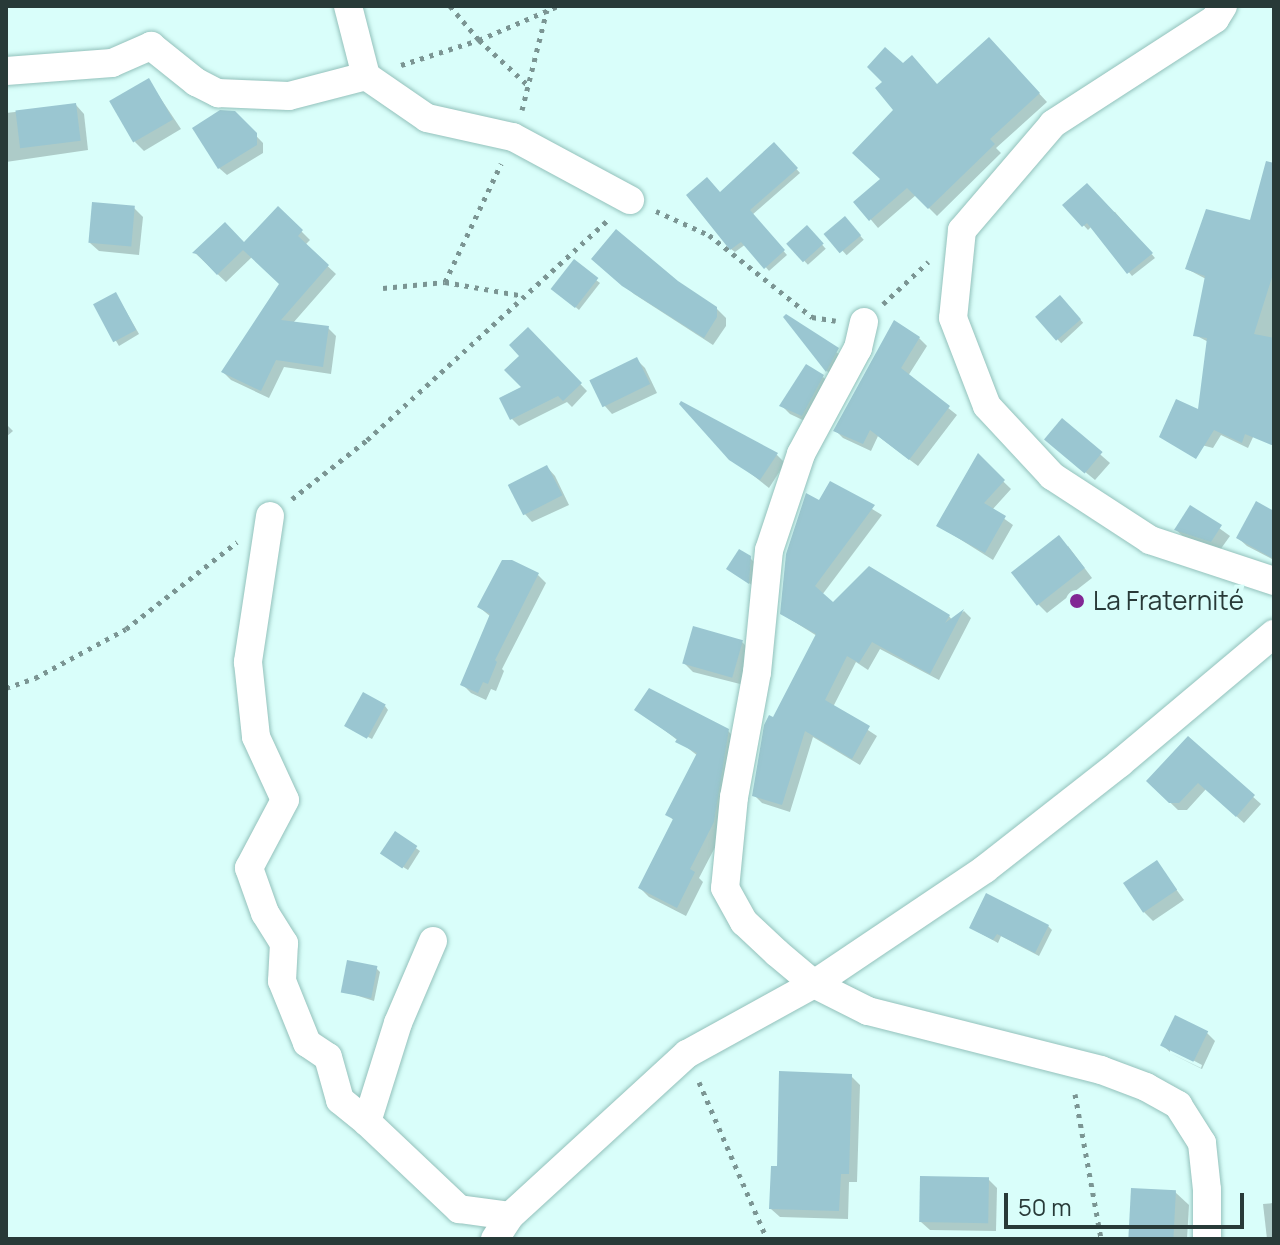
<!DOCTYPE html>
<html>
<head>
<meta charset="utf-8">
<style>
  body { margin:0 }
  #map { position:relative; width:1280px; height:1245px; overflow:hidden; background:#d9fefa; font-family:Manrope,sans-serif }
  div>[style] { position:absolute }
  [style*='--x'] { left:calc(var(--x)*1px); top:calc(var(--y)*1px); width:calc(var(--w)*1px); rotate:calc(var(--a)*1deg) }
  .shadow>* { inset:0; background:#0003; transform-origin:0 0 }
  .building>* { inset:0; background:#9ac6d1; transform-origin:0 0 }
  .path>* { height:5px; margin-top:-2.5px; transform-origin:0; background:repeating-linear-gradient(90deg,#7b9593 0 4px,transparent 0 10px) }
  .roads { filter:drop-shadow(0 0 2px #93c1bb) drop-shadow(0 0 2px #93c1bb) }
  .minor>* { height:28px; margin:-14px; padding:0 14px; transform-origin:14px; border-radius:14px; background:#fff }
  .dots>* { width:22px; height:22px; translate:-50% -50%; box-sizing:border-box; border:4px solid #d9fefa; border-radius:50% }
  span { translate:-50% -50%; white-space:nowrap; text-align:center; line-height:1.15; -webkit-text-stroke:8px #d9fefa; paint-order:stroke }
  .poi-label { font-size:26px; color:#283a38 }
  .left { translate:0 -50%; text-align:left }
  .frame { position:absolute; inset:0; border:8px solid #283a38; pointer-events:none }
  .scale { position:absolute; left:1004px; top:1193px; width:240px; height:36px; box-sizing:border-box; border:4px solid #283a38; border-top:0; padding-left:10px; font-size:24px; line-height:28px; white-space:nowrap; color:#283a38; -webkit-text-stroke:6px #d9fefa; paint-order:stroke }
</style>
</head>
<body>
<div id="map">
  <div class="shadow">
    <div style="clip-path:polygon(997px 48px,1047px 102px,996px 148px,1001px 153px,937px 216px,916px 195px,878px 228px,856px 202px,883px 179px,903px 66px,938px 86px)"></div>
    <div style="clip-path:polygon(149px 81px,181px 129px,144px 151px,135px 142px)"></div>
    <div style="clip-path:polygon(76px 105px,84px 114px,88px 150px,6px 162px,6px 113px)"></div>
    <div style="clip-path:polygon(234px 113px,263px 143px,263px 153px,227px 175px,219px 168px)"></div>
    <div style="clip-path:polygon(774px 144px,800px 173px,752px 215px,787px 255px,769px 271px,746px 244px,735px 252px,731px 249px,720px 194px)"></div>
    <div style="clip-path:polygon(1274px 189px,1274px 376px,1195px 335px,1206px 279px,1187px 269px,1251px 223px)"></div>
    <div style="clip-path:polygon(1065px 205px,1115px 212px,1155px 258px,1132px 276px,1092px 226px,1088px 230px)"></div>
    <div style="clip-path:polygon(134px 208px,143px 217px,139px 255px,99px 251px,90px 243px)"></div>
    <div style="clip-path:polygon(279px 209px,310px 240px,305px 245px,336px 274px,293px 323px,328px 328px,336px 336px,331px 374px,284px 367px,269px 398px,231px 380px,223px 372px,281px 284px,252px 257px,226px 282px,195px 253px,245px 244px)"></div>
    <div style="left:845px;top:219px;width:28px;height:23px;rotate:48deg"></div>
    <div style="left:807px;top:228px;width:28px;height:24px;rotate:48deg"></div>
    <div style="clip-path:polygon(602px 267px,677px 283px,716px 308px,726px 318px,726px 326px,713px 345px,634px 294px)"></div>
    <div style="clip-path:polygon(596px 280px,600px 283px,579px 310px,558px 292px)"></div>
    <div style="left:1060px;top:298px;width:34px;height:30px;rotate:47deg"></div>
    <div style="clip-path:polygon(119px 299px,139px 334px,119px 346px,95px 306px)"></div>
    <div style="clip-path:polygon(785px 317px,846px 359px,835px 379px,827px 371px)"></div>
    <div style="clip-path:polygon(528px 330px,587px 391px,572px 407px,567px 402px,519px 426px,512px 419px,524px 388px,522px 356px)"></div>
    <div style="clip-path:polygon(919px 338px,927px 346px,908px 376px,957px 415px,918px 466px,878px 436px,871px 451px,843px 438px,835px 430px)"></div>
    <div style="clip-path:polygon(636px 359px,645px 368px,657px 393px,612px 414px,604px 405px)"></div>
    <div style="clip-path:polygon(823px 377px,832px 385px,811px 424px,790px 414px,781px 405px)"></div>
    <div style="clip-path:polygon(1200px 412px,1260px 422px,1248px 448px,1221px 435px,1213px 448px,1171px 437px)"></div>
    <div style="clip-path:polygon(1062px 421px,1110px 463px,1095px 480px,1056px 448px)"></div>
    <div style="clip-path:polygon(6px 424px,13px 431px,6px 437px)"></div>
    <div style="clip-path:polygon(777px 455px,785px 463px,769px 488px,731px 458px)"></div>
    <div style="clip-path:polygon(978px 457px,1011px 489px,992px 510px,1013px 525px,993px 560px,939px 526px)"></div>
    <div style="clip-path:polygon(547px 467px,555px 476px,569px 505px,532px 522px,524px 513px)"></div>
    <div style="clip-path:polygon(831px 484px,882px 515px,822px 595px,833px 605px,949px 616px,952px 620px,964px 611px,971px 618px,939px 680px,880px 649px,868px 670px,856px 662px,833px 707px,877px 736px,860px 765px,813px 737px,790px 812px,762px 803px,754px 795px,774px 720px,817px 636px,782px 614px,820px 502px)"></div>
    <div style="clip-path:polygon(1190px 507px,1230px 536px,1220px 550px,1185px 538px,1176px 530px)"></div>
    <div style="clip-path:polygon(1274px 512px,1274px 560px,1247px 546px,1238px 538px)"></div>
    <div style="clip-path:polygon(1068px 546px,1092px 578px,1047px 613px,1038px 604px)"></div>
    <div style="clip-path:polygon(750px 558px,754px 562px,752px 585px,733px 573px)"></div>
    <div style="clip-path:polygon(538px 575px,546px 583px,502px 669px,504px 671px,496px 691px,491px 689px,486px 700px,471px 693px,463px 685px,491px 617px,479px 607px)"></div>
    <div style="clip-path:polygon(742px 642px,751px 651px,744px 685px,693px 672px,684px 663px)"></div>
    <div style="clip-path:polygon(385px 706px,388px 710px,372px 739px,347px 726px)"></div>
    <div style="clip-path:polygon(637px 709px,728px 731px,737px 740px,723px 832px,699px 878px,703px 882px,686px 916px,649px 897px,640px 888px,674px 821px,668px 814px,698px 756px)"></div>
    <div style="clip-path:polygon(1188px 739px,1261px 804px,1244px 823px,1206px 789px,1187px 810px,1178px 810px,1148px 781px)"></div>
    <div style="clip-path:polygon(396px 834px,420px 851px,408px 870px,387px 857px)"></div>
    <div style="clip-path:polygon(1156px 862px,1184px 900px,1153px 921px,1144px 912px)"></div>
    <div style="clip-path:polygon(1048px 926px,1052px 930px,1039px 956px,1001px 936px,998px 943px,971px 928px)"></div>
    <div style="clip-path:polygon(376px 968px,380px 972px,374px 1001px,343px 991px)"></div>
    <div style="clip-path:polygon(1207px 1033px,1215px 1041px,1202px 1069px,1170px 1053px,1201px 1068px,1202px 1065px,1170px 1048px,1170px 1052px,1162px 1045px)"></div>
    <div style="clip-path:polygon(851px 1076px,860px 1085px,857px 1182px,849px 1182px,848px 1219px,780px 1217px,771px 1209px,779px 1168px)"></div>
    <div style="clip-path:polygon(988px 1179px,997px 1188px,996px 1231px,930px 1230px,921px 1222px)"></div>
    <div style="clip-path:polygon(1175px 1192px,1189px 1205px,1187px 1239px,1131px 1239px)"></div>
    <div style="clip-path:polygon(1274px 1203px,1274px 1239px,1267px 1239px,1263px 1204px)"></div>
  </div>
  <div class="building">
    <div style="clip-path:polygon(989px 37px,1040px 93px,990px 139px,995px 144px,928px 209px,907px 188px,869px 221px,853px 202px,880px 179px,852px 153px,893px 110px,875px 88px,882px 82px,867px 67px,885px 47px,903px 63px,912px 55px,937px 84px)"></div>
    <div style="left:149px;top:78px;width:48px;height:46px;rotate:60deg"></div>
    <div style="left:76px;top:103px;width:38px;height:61px;rotate:83deg"></div>
    <div style="clip-path:polygon(220px 110px,235px 111px,257px 133px,257px 145px,218px 169px,192px 128px)"></div>
    <div style="clip-path:polygon(774px 142px,798px 168px,750px 210px,785px 250px,764px 269px,741px 242px,730px 250px,686px 195px,707px 177px,720px 192px)"></div>
    <div style="clip-path:polygon(1266px 161px,1274px 163px,1274px 271px,1254px 334px,1274px 338px,1274px 446px,1245px 434px,1242px 443px,1214px 430px,1196px 459px,1159px 437px,1176px 399px,1198px 409px,1207px 338px,1193px 336px,1205px 276px,1185px 269px,1206px 209px,1250px 220px)"></div>
    <div style="clip-path:polygon(1087px 183px,1153px 253px,1127px 274px,1087px 223px,1082px 227px,1062px 205px)"></div>
    <div style="left:92px;top:202px;width:43px;height:41px;rotate:5deg"></div>
    <div style="clip-path:polygon(278px 206px,303px 230px,298px 236px,329px 265px,281px 320px,329px 326px,323px 367px,276px 360px,261px 391px,221px 372px,279px 284px,243px 250px,217px 275px,197px 254px,192px 253px,225px 222px,244px 242px)"></div>
    <div style="left:845px;top:216px;width:25px;height:28px;rotate:50deg"></div>
    <div style="left:807px;top:225px;width:25px;height:28px;rotate:48deg"></div>
    <div style="clip-path:polygon(616px 229px,678px 281px,717px 307px,717px 317px,704px 338px,622px 286px,591px 259px)"></div>
    <div style="left:574px;top:259px;width:31px;height:38px;rotate:38deg"></div>
    <div style="left:116px;top:292px;width:43px;height:26px;rotate:62deg"></div>
    <div style="left:1060px;top:295px;width:32px;height:33px;rotate:49deg"></div>
    <div style="clip-path:polygon(786px 314px,839px 348px,826px 372px,783px 317px)"></div>
    <div style="clip-path:polygon(894px 320px,920px 337px,901px 368px,950px 406px,909px 460px,870px 430px,863px 444px,833px 431px)"></div>
    <div style="clip-path:polygon(528px 327px,582px 383px,563px 401px,558px 396px,510px 420px,499px 398px,521px 387px,504px 370px,519px 356px,509px 345px)"></div>
    <div style="left:637px;top:357px;width:30px;height:53px;rotate:64deg"></div>
    <div style="clip-path:polygon(806px 364px,824px 375px,802px 416px,779px 406px)"></div>
    <div style="clip-path:polygon(681px 401px,778px 453px,760px 480px,729px 460px,679px 404px)"></div>
    <div style="left:1062px;top:418px;width:53px;height:28px;rotate:40deg"></div>
    <div style="clip-path:polygon(978px 453px,1005px 480px,984px 503px,1006px 516px,985px 553px,936px 526px)"></div>
    <div style="left:547px;top:465px;width:34px;height:44px;rotate:63deg"></div>
    <div style="clip-path:polygon(830px 481px,875px 505px,815px 586px,833px 602px,869px 566px,950px 615px,945px 623px,964px 609px,930px 674px,872px 642px,859px 663px,847px 656px,825px 700px,870px 726px,852px 759px,805px 731px,782px 805px,752px 796px,764px 725px,769px 715px,773px 717px,816px 634px,780px 614px,786px 554px,806px 493px,819px 500px)"></div>
    <div style="clip-path:polygon(1256px 501px,1274px 511px,1274px 559px,1236px 538px)"></div>
    <div style="clip-path:polygon(1190px 505px,1222px 525px,1211px 542px,1174px 530px)"></div>
    <div style="left:1059px;top:535px;width:42px;height:61px;rotate:52deg"></div>
    <div style="clip-path:polygon(739px 549px,751px 556px,749px 584px,726px 569px)"></div>
    <div style="clip-path:polygon(502px 560px,512px 560px,539px 573px,495px 660px,497px 662px,488px 684px,483px 682px,478px 693px,460px 685px,490px 614px,477px 607px)"></div>
    <div style="left:693px;top:626px;width:52px;height:39px;rotate:16deg"></div>
    <div style="clip-path:polygon(649px 688px,729px 729px,714px 822px,690px 869px,695px 872px,677px 908px,638px 888px,673px 819px,665px 815px,697px 753px,675px 742px,677px 739px,634px 710px)"></div>
    <div style="left:363px;top:692px;width:26px;height:39px;rotate:29deg"></div>
    <div style="clip-path:polygon(1188px 736px,1255px 795px,1236px 817px,1198px 783px,1179px 803px,1169px 803px,1146px 781px)"></div>
    <div style="left:395px;top:831px;width:27px;height:27px;rotate:34deg"></div>
    <div style="left:1157px;top:860px;width:36px;height:41px;rotate:56deg"></div>
    <div style="clip-path:polygon(986px 893px,1049px 925px,1035px 953px,997px 934px,993px 940px,969px 928px)"></div>
    <div style="left:347px;top:960px;width:31px;height:33px;rotate:11deg"></div>
    <div style="left:1175px;top:1015px;width:37px;height:34px;rotate:26deg"></div>
    <div style="clip-path:polygon(779px 1071px,852px 1074px,849px 1174px,841px 1174px,839px 1211px,769px 1209px,771px 1166px,777px 1166px)"></div>
    <div style="left:920px;top:1176px;width:69px;height:46px;rotate:1deg"></div>
    <div style="left:1131px;top:1188px;width:45px;height:51px;rotate:3deg"></div>
  </div>
  <div class="path">
    <div style="--x:450;--y:6;--w:45;--a:49.5"></div>
    <div style="--x:479;--y:40;--w:69;--a:42.7"></div>
    <div style="--x:401;--y:65;--w:82;--a:-17.8"></div>
    <div style="--x:479;--y:40;--w:86;--a:-23.3"></div>
    <div style="--x:522;--y:110;--w:103;--a:-76"></div>
    <div style="--x:656;--y:211;--w:58;--a:24.4"></div>
    <div style="--x:709;--y:235;--w:132;--a:38.5"></div>
    <div style="--x:812;--y:317;--w:24;--a:9"></div>
    <div style="--x:445;--y:282;--w:131;--a:-64.6"></div>
    <div style="--x:383;--y:288;--w:62;--a:-5.5"></div>
    <div style="--x:445;--y:282;--w:80;--a:10"></div>
    <div style="--x:883;--y:304;--w:62;--a:-43"></div>
    <div style="--x:292;--y:499;--w:95;--a:-38.2"></div>
    <div style="--x:367;--y:440;--w:326;--a:-42.4"></div>
    <div style="--x:6;--y:688;--w:31;--a:-19"></div>
    <div style="--x:35;--y:678;--w:103;--a:-28.3"></div>
    <div style="--x:126;--y:629;--w:141;--a:-38.1"></div>
    <div style="--x:699;--y:1082;--w:171;--a:66.6"></div>
    <div style="--x:1075;--y:1094;--w:147;--a:79.8"></div>
  </div>
  <div class="roads">
    <div class="minor">
      <div style="--x:348;--y:6;--w:72;--a:75.6"></div>
      <div style="--x:1223;--y:6;--w:15;--a:122"></div>
      <div style="--x:1215;--y:19;--w:193;--a:147.1"></div>
      <div style="--x:1053;--y:124;--w:140;--a:130.6"></div>
      <div style="--x:962;--y:230;--w:88;--a:95.8"></div>
      <div style="--x:953;--y:318;--w:94;--a:68.9"></div>
      <div style="--x:987;--y:406;--w:96;--a:47.1"></div>
      <div style="--x:1052;--y:476;--w:117;--a:33.1"></div>
      <div style="--x:1150;--y:540;--w:131;--a:18.3"></div>
      <div style="--x:6;--y:71;--w:106;--a:-4.3"></div>
      <div style="--x:112;--y:63;--w:43;--a:-23.6"></div>
      <div style="--x:151;--y:46;--w:58;--a:38.7"></div>
      <div style="--x:196;--y:82;--w:25;--a:27"></div>
      <div style="--x:218;--y:93;--w:71;--a:2.4"></div>
      <div style="--x:289;--y:96;--w:80;--a:-14.6"></div>
      <div style="--x:366;--y:76;--w:74;--a:34.5"></div>
      <div style="--x:427;--y:118;--w:88;--a:12.5"></div>
      <div style="--x:513;--y:137;--w:133;--a:28.3"></div>
      <div style="--x:864;--y:322;--w:27;--a:103"></div>
      <div style="--x:858;--y:348;--w:120;--a:118.3"></div>
      <div style="--x:801;--y:454;--w:101;--a:108.4"></div>
      <div style="--x:769;--y:550;--w:123;--a:95.6"></div>
      <div style="--x:757;--y:672;--w:127;--a:100.4"></div>
      <div style="--x:734;--y:797;--w:91;--a:95.6"></div>
      <div style="--x:725;--y:888;--w:39;--a:61"></div>
      <div style="--x:744;--y:922;--w:45;--a:43.2"></div>
      <div style="--x:777;--y:953;--w:48;--a:40"></div>
      <div style="--x:814;--y:984;--w:60;--a:26.6"></div>
      <div style="--x:868;--y:1011;--w:240;--a:14.2"></div>
      <div style="--x:1101;--y:1070;--w:48;--a:20.7"></div>
      <div style="--x:1146;--y:1087;--w:37;--a:29"></div>
      <div style="--x:1178;--y:1105;--w:45;--a:57.7"></div>
      <div style="--x:1202;--y:1143;--w:47;--a:83.9"></div>
      <div style="--x:1207;--y:1190;--w:49;--a:90"></div>
      <div style="--x:270;--y:516;--w:148;--a:98.6"></div>
      <div style="--x:248;--y:662;--w:75;--a:83.9"></div>
      <div style="--x:256;--y:737;--w:69;--a:65.3"></div>
      <div style="--x:285;--y:800;--w:77;--a:117.9"></div>
      <div style="--x:249;--y:868;--w:48;--a:70.4"></div>
      <div style="--x:265;--y:913;--w:36;--a:58"></div>
      <div style="--x:284;--y:943;--w:38;--a:93"></div>
      <div style="--x:282;--y:981;--w:67;--a:68"></div>
      <div style="--x:307;--y:1043;--w:25;--a:34"></div>
      <div style="--x:328;--y:1057;--w:45;--a:74.4"></div>
      <div style="--x:340;--y:1100;--w:35;--a:39"></div>
      <div style="--x:433;--y:941;--w:89;--a:113.1"></div>
      <div style="--x:398;--y:1023;--w:104;--a:107.4"></div>
      <div style="--x:367;--y:1122;--w:127;--a:43.4"></div>
      <div style="--x:459;--y:1209;--w:51;--a:7.8"></div>
      <div style="--x:495;--y:1239;--w:27;--a:-57"></div>
      <div style="--x:510;--y:1216;--w:240;--a:-42.5"></div>
      <div style="--x:687;--y:1054;--w:145;--a:-28.9"></div>
      <div style="--x:814;--y:984;--w:206;--a:-33.9"></div>
      <div style="--x:985;--y:869;--w:172;--a:-38.1"></div>
      <div style="--x:1120;--y:763;--w:201;--a:-40"></div>
    </div>
  </div>
  <div class="dots">
    <div style="left:1077px;top:601px;background:#812794"></div>
  </div>
  <div class="poi-label">
    <span class="left" style="left:1093px;top:601px">La Fraternité</span>
  </div>
  <div class="frame"></div>
  <div class="scale">50 m</div>
</div>
</body>
</html>
